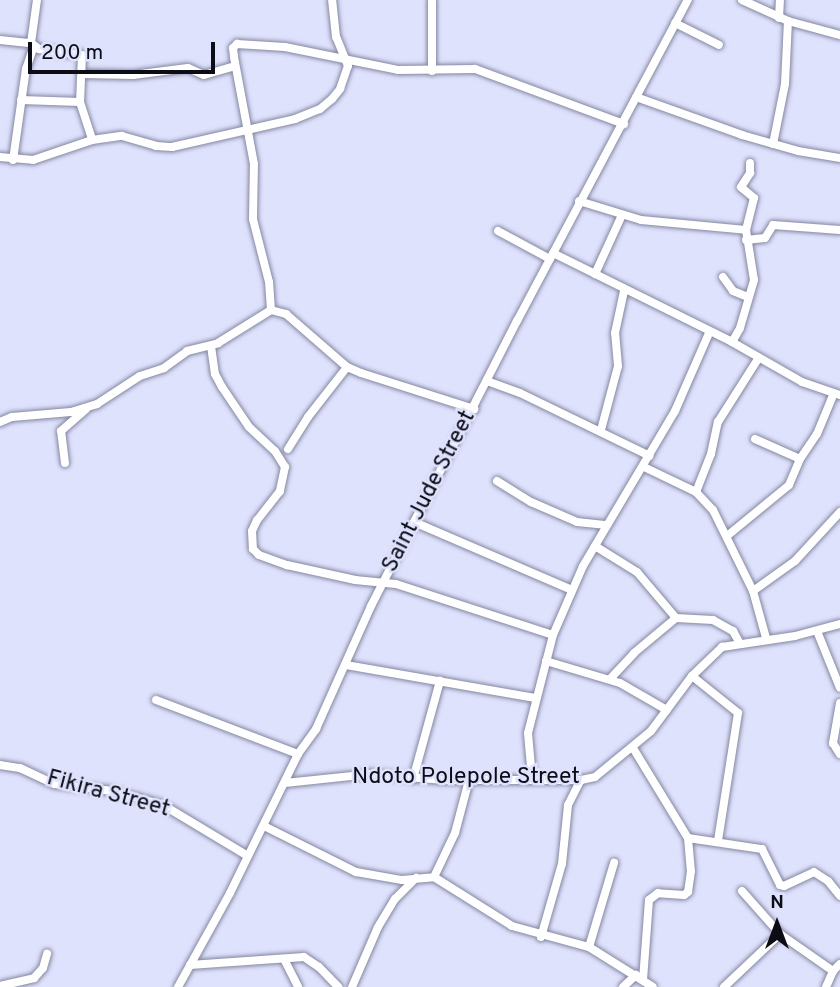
<!DOCTYPE html>
<html>
<head>
<meta charset="utf-8">
<style>
  body { margin:0 }
  #map { position:relative; width:840px; height:987px; overflow:hidden; background:#dfe2fd; font-family:Overpass,sans-serif }
  div>[style] { position:absolute }
  [style*='--x'] { left:calc(var(--x)*1px); top:calc(var(--y)*1px); width:calc(var(--w)*1px); rotate:calc(var(--a)*1deg) }
  .roads { filter:drop-shadow(0 0 2px #8487a0) drop-shadow(0 0 2px #8487a0) }
  .minor>* { height:8px; margin:-4px; padding:0 4px; transform-origin:4px; border-radius:4px; background:#fff }
  span { translate:-50% -50%; white-space:nowrap; text-align:center; line-height:1.15; -webkit-text-stroke:5px #dfe2fd; paint-order:stroke }
  .street-label { font-size:23px; color:#0b0c15 }
  .north { position:absolute; left:742px; top:889px; width:70px; height:70px; -webkit-text-stroke:5px #dfe2fd; paint-order:stroke; rotate:0deg; font-size:19px; font-weight:700; line-height:28px; text-align:center; color:#0b0c15 }
  .north::after { content:''; display:block; margin:auto; width:24px; height:32px; background:#0b0c15; clip-path:polygon(50% 0,100% 100%,50% 72%,0 100%) }
  .scale { position:absolute; left:28px; top:42px; width:187px; height:32px; box-sizing:border-box; border:4px solid #0b0c15; border-top:0; padding-left:9px; font-size:21px; line-height:24px; white-space:nowrap; color:#0b0c15; -webkit-text-stroke:5px #dfe2fd; paint-order:stroke }
</style>
</head>
<body>
<div id="map">
  <div class="roads">
    <div class="minor">
      <div style="--x:432;--y:0;--w:71;--a:90"></div>
      <div style="--x:742;--y:0;--w:51;--a:24.5"></div>
      <div style="--x:788;--y:21;--w:54;--a:15.1"></div>
      <div style="--x:779;--y:18;--w:18;--a:-87"></div>
      <div style="--x:675;--y:23;--w:49;--a:26.6"></div>
      <div style="--x:0;--y:40;--w:31;--a:6"></div>
      <div style="--x:31;--y:43;--w:10;--a:37"></div>
      <div style="--x:39;--y:49;--w:43;--a:7.9"></div>
      <div style="--x:82;--y:55;--w:47;--a:92.4"></div>
      <div style="--x:80;--y:102;--w:40;--a:72"></div>
      <div style="--x:92;--y:140;--w:30;--a:-8"></div>
      <div style="--x:122;--y:136;--w:35;--a:16"></div>
      <div style="--x:156;--y:146;--w:16;--a:4"></div>
      <div style="--x:172;--y:147;--w:126;--a:-12.8"></div>
      <div style="--x:295;--y:119;--w:27;--a:-22"></div>
      <div style="--x:320;--y:109;--w:16;--a:-40"></div>
      <div style="--x:332;--y:99;--w:13;--a:-51"></div>
      <div style="--x:340;--y:89;--w:24;--a:-71"></div>
      <div style="--x:348;--y:66;--w:31;--a:-112"></div>
      <div style="--x:336;--y:37;--w:37;--a:-96"></div>
      <div style="--x:31;--y:43;--w:43;--a:-82.1"></div>
      <div style="--x:82;--y:74;--w:51;--a:1.1"></div>
      <div style="--x:133;--y:75;--w:55;--a:-7.3"></div>
      <div style="--x:188;--y:68;--w:17;--a:24"></div>
      <div style="--x:204;--y:75;--w:32;--a:-16"></div>
      <div style="--x:636;--y:97;--w:113;--a:19.7"></div>
      <div style="--x:742;--y:135;--w:58;--a:15.9"></div>
      <div style="--x:798;--y:151;--w:43;--a:9.5"></div>
      <div style="--x:21;--y:100;--w:59;--a:1.9"></div>
      <div style="--x:773;--y:144;--w:61;--a:-78.7"></div>
      <div style="--x:785;--y:84;--w:63;--a:-87.3"></div>
      <div style="--x:0;--y:157;--w:33;--a:5"></div>
      <div style="--x:33;--y:160;--w:62;--a:-18.7"></div>
      <div style="--x:13;--y:160;--w:92;--a:-81.9"></div>
      <div style="--x:26;--y:69;--w:24;--a:-71"></div>
      <div style="--x:579;--y:201;--w:65;--a:17"></div>
      <div style="--x:641;--y:220;--w:105;--a:5.4"></div>
      <div style="--x:498;--y:231;--w:59;--a:28.3"></div>
      <div style="--x:746;--y:240;--w:19;--a:-6"></div>
      <div style="--x:765;--y:238;--w:15;--a:-58"></div>
      <div style="--x:773;--y:225;--w:67;--a:4.3"></div>
      <div style="--x:553;--y:253;--w:200;--a:26.4"></div>
      <div style="--x:732;--y:342;--w:81;--a:29.7"></div>
      <div style="--x:802;--y:382;--w:40;--a:18.9"></div>
      <div style="--x:595;--y:274;--w:65;--a:-65.4"></div>
      <div style="--x:723;--y:277;--w:17;--a:54"></div>
      <div style="--x:733;--y:291;--w:16;--a:22"></div>
      <div style="--x:271;--y:310;--w:28;--a:-94"></div>
      <div style="--x:269;--y:282;--w:65;--a:-104.3"></div>
      <div style="--x:253;--y:219;--w:55;--a:-89"></div>
      <div style="--x:254;--y:164;--w:109;--a:-100.6"></div>
      <div style="--x:234;--y:57;--w:9;--a:-96"></div>
      <div style="--x:233;--y:48;--w:6;--a:-45"></div>
      <div style="--x:237;--y:44;--w:48;--a:3.6"></div>
      <div style="--x:285;--y:47;--w:115;--a:11.5"></div>
      <div style="--x:398;--y:70;--w:77;--a:-0.7"></div>
      <div style="--x:475;--y:69;--w:159;--a:20.3"></div>
      <div style="--x:732;--y:342;--w:16;--a:-60"></div>
      <div style="--x:740;--y:328;--w:50;--a:-73.7"></div>
      <div style="--x:754;--y:280;--w:51;--a:-99.1"></div>
      <div style="--x:746;--y:230;--w:33;--a:-76"></div>
      <div style="--x:754;--y:198;--w:17;--a:-140"></div>
      <div style="--x:741;--y:187;--w:17;--a:-57"></div>
      <div style="--x:750;--y:173;--w:10;--a:-90"></div>
      <div style="--x:211;--y:346;--w:28;--a:82"></div>
      <div style="--x:215;--y:374;--w:15;--a:62"></div>
      <div style="--x:222;--y:387;--w:48;--a:56"></div>
      <div style="--x:249;--y:427;--w:35;--a:43"></div>
      <div style="--x:275;--y:451;--w:19;--a:58"></div>
      <div style="--x:285;--y:467;--w:25;--a:102"></div>
      <div style="--x:280;--y:491;--w:37;--a:128"></div>
      <div style="--x:257;--y:520;--w:12;--a:114"></div>
      <div style="--x:252;--y:531;--w:18;--a:87"></div>
      <div style="--x:253;--y:549;--w:8;--a:45"></div>
      <div style="--x:259;--y:555;--w:30;--a:20"></div>
      <div style="--x:287;--y:565;--w:70;--a:12.4"></div>
      <div style="--x:355;--y:580;--w:41;--a:5.6"></div>
      <div style="--x:396;--y:584;--w:165;--a:18"></div>
      <div style="--x:487;--y:381;--w:35;--a:20"></div>
      <div style="--x:520;--y:393;--w:144;--a:25.9"></div>
      <div style="--x:0;--y:422;--w:13;--a:-23"></div>
      <div style="--x:12;--y:417;--w:59;--a:-4.8"></div>
      <div style="--x:71;--y:412;--w:27;--a:-17"></div>
      <div style="--x:97;--y:404;--w:51;--a:-33.1"></div>
      <div style="--x:140;--y:376;--w:25;--a:-18"></div>
      <div style="--x:164;--y:368;--w:29;--a:-36"></div>
      <div style="--x:187;--y:351;--w:32;--a:-14"></div>
      <div style="--x:218;--y:343;--w:62;--a:-31.9"></div>
      <div style="--x:271;--y:310;--w:16;--a:15"></div>
      <div style="--x:286;--y:314;--w:81;--a:41"></div>
      <div style="--x:347;--y:367;--w:15;--a:23"></div>
      <div style="--x:361;--y:373;--w:119;--a:17.7"></div>
      <div style="--x:601;--y:430;--w:66;--a:-75.1"></div>
      <div style="--x:618;--y:366;--w:33;--a:-95"></div>
      <div style="--x:615;--y:333;--w:43;--a:-77.9"></div>
      <div style="--x:755;--y:439;--w:49;--a:24"></div>
      <div style="--x:288;--y:449;--w:38;--a:-58"></div>
      <div style="--x:308;--y:417;--w:63;--a:-52"></div>
      <div style="--x:65;--y:463;--w:32;--a:-97"></div>
      <div style="--x:61;--y:431;--w:33;--a:-41"></div>
      <div style="--x:644;--y:467;--w:58;--a:25.7"></div>
      <div style="--x:696;--y:492;--w:25;--a:47"></div>
      <div style="--x:713;--y:510;--w:90;--a:63.7"></div>
      <div style="--x:753;--y:591;--w:49;--a:74.5"></div>
      <div style="--x:497;--y:481;--w:40;--a:32"></div>
      <div style="--x:531;--y:502;--w:50;--a:23.5"></div>
      <div style="--x:577;--y:522;--w:30;--a:6"></div>
      <div style="--x:696;--y:492;--w:41;--a:-68.5"></div>
      <div style="--x:711;--y:454;--w:33;--a:-78"></div>
      <div style="--x:718;--y:422;--w:75;--a:-57.6"></div>
      <div style="--x:414;--y:522;--w:172;--a:23.3"></div>
      <div style="--x:727;--y:536;--w:80;--a:-39.4"></div>
      <div style="--x:789;--y:485;--w:28;--a:-67"></div>
      <div style="--x:800;--y:459;--w:30;--a:-56"></div>
      <div style="--x:817;--y:434;--w:44;--a:-67.5"></div>
      <div style="--x:595;--y:546;--w:49;--a:31.8"></div>
      <div style="--x:637;--y:572;--w:60;--a:49.7"></div>
      <div style="--x:676;--y:618;--w:37;--a:3"></div>
      <div style="--x:713;--y:620;--w:23;--a:29"></div>
      <div style="--x:733;--y:631;--w:13;--a:61"></div>
      <div style="--x:753;--y:591;--w:52;--a:-35.5"></div>
      <div style="--x:795;--y:561;--w:67;--a:-47.4"></div>
      <div style="--x:817;--y:631;--w:61;--a:68"></div>
      <div style="--x:546;--y:661;--w:77;--a:16.6"></div>
      <div style="--x:620;--y:683;--w:54;--a:29.9"></div>
      <div style="--x:346;--y:665;--w:192;--a:9.9"></div>
      <div style="--x:692;--y:676;--w:59;--a:38.8"></div>
      <div style="--x:738;--y:713;--w:130;--a:98.9"></div>
      <div style="--x:610;--y:679;--w:35;--a:-47"></div>
      <div style="--x:634;--y:653;--w:55;--a:-39.8"></div>
      <div style="--x:156;--y:700;--w:152;--a:20.8"></div>
      <div style="--x:840;--y:703;--w:41;--a:99.9"></div>
      <div style="--x:833;--y:743;--w:13;--a:58"></div>
      <div style="--x:633;--y:748;--w:105;--a:58.6"></div>
      <div style="--x:688;--y:838;--w:33;--a:85"></div>
      <div style="--x:691;--y:871;--w:21;--a:98"></div>
      <div style="--x:688;--y:892;--w:5;--a:143"></div>
      <div style="--x:684;--y:895;--w:26;--a:-176"></div>
      <div style="--x:658;--y:893;--w:11;--a:142"></div>
      <div style="--x:649;--y:900;--w:80;--a:94.3"></div>
      <div style="--x:0;--y:765;--w:20;--a:9"></div>
      <div style="--x:20;--y:768;--w:38;--a:25"></div>
      <div style="--x:55;--y:784;--w:58;--a:6.9"></div>
      <div style="--x:113;--y:791;--w:52;--a:15.6"></div>
      <div style="--x:163;--y:805;--w:99;--a:31"></div>
      <div style="--x:532;--y:778;--w:45;--a:-95.1"></div>
      <div style="--x:528;--y:733;--w:101;--a:-75.7"></div>
      <div style="--x:553;--y:635;--w:75;--a:-66.5"></div>
      <div style="--x:583;--y:566;--w:180;--a:-59.3"></div>
      <div style="--x:675;--y:411;--w:85;--a:-66.4"></div>
      <div style="--x:413;--y:779;--w:102;--a:-74.6"></div>
      <div style="--x:285;--y:783;--w:85;--a:-6"></div>
      <div style="--x:370;--y:774;--w:75;--a:4.6"></div>
      <div style="--x:445;--y:780;--w:136;--a:0"></div>
      <div style="--x:581;--y:780;--w:14;--a:-12"></div>
      <div style="--x:595;--y:777;--w:72;--a:-39.4"></div>
      <div style="--x:651;--y:731;--w:69;--a:-53.3"></div>
      <div style="--x:692;--y:676;--w:42;--a:-44"></div>
      <div style="--x:722;--y:647;--w:74;--a:-8.6"></div>
      <div style="--x:795;--y:636;--w:47;--a:-14.9"></div>
      <div style="--x:264;--y:826;--w:103;--a:26.6"></div>
      <div style="--x:356;--y:872;--w:47;--a:9.9"></div>
      <div style="--x:402;--y:880;--w:32;--a:-5"></div>
      <div style="--x:434;--y:877;--w:92;--a:32.1"></div>
      <div style="--x:512;--y:926;--w:80;--a:15.3"></div>
      <div style="--x:589;--y:947;--w:75;--a:32"></div>
      <div style="--x:688;--y:838;--w:75;--a:8.5"></div>
      <div style="--x:762;--y:849;--w:40;--a:63.4"></div>
      <div style="--x:780;--y:885;--w:4;--a:14"></div>
      <div style="--x:784;--y:886;--w:33;--a:-25"></div>
      <div style="--x:814;--y:872;--w:17;--a:33"></div>
      <div style="--x:828;--y:881;--w:19;--a:51"></div>
      <div style="--x:434;--y:877;--w:49;--a:-64.5"></div>
      <div style="--x:455;--y:833;--w:55;--a:-75.2"></div>
      <div style="--x:742;--y:891;--w:57;--a:48.5"></div>
      <div style="--x:780;--y:934;--w:65;--a:34.9"></div>
      <div style="--x:541;--y:937;--w:76;--a:-74"></div>
      <div style="--x:562;--y:864;--w:59;--a:-84.2"></div>
      <div style="--x:568;--y:805;--w:28;--a:-63"></div>
      <div style="--x:589;--y:947;--w:88;--a:-73.4"></div>
      <div style="--x:284;--y:959;--w:31;--a:63"></div>
      <div style="--x:190;--y:965;--w:114;--a:-4"></div>
      <div style="--x:304;--y:957;--w:18;--a:34"></div>
      <div style="--x:319;--y:967;--w:28;--a:46"></div>
      <div style="--x:0;--y:986;--w:35;--a:-13"></div>
      <div style="--x:34;--y:978;--w:13;--a:-48"></div>
      <div style="--x:43;--y:968;--w:15;--a:-74"></div>
      <div style="--x:178;--y:987;--w:107;--a:-61"></div>
      <div style="--x:230;--y:893;--w:155;--a:-63.9"></div>
      <div style="--x:298;--y:754;--w:31;--a:-54"></div>
      <div style="--x:316;--y:729;--w:135;--a:-65.9"></div>
      <div style="--x:371;--y:606;--w:320;--a:-62.9"></div>
      <div style="--x:517;--y:321;--w:364;--a:-62"></div>
      <div style="--x:352;--y:987;--w:65;--a:-66.6"></div>
      <div style="--x:378;--y:927;--w:33;--a:-59"></div>
      <div style="--x:395;--y:899;--w:30;--a:-45"></div>
      <div style="--x:623;--y:987;--w:18;--a:-43"></div>
      <div style="--x:724;--y:987;--w:77;--a:-43.4"></div>
      <div style="--x:826;--y:987;--w:17;--a:-66"></div>
      <div style="--x:833;--y:971;--w:10;--a:-45"></div>
    </div>
  </div>
  <div class="street-label">
    <span style="left:430px;top:492px;rotate:-63deg">Saint Jude Street</span>
    <span style="left:466px;top:778px">Ndoto Polepole Street</span>
    <span style="left:108px;top:795px;rotate:15deg">Fikira Street</span>
  </div>
  <div class="north">N</div>
  <div class="scale">200 m</div>
</div>
</body>
</html>
